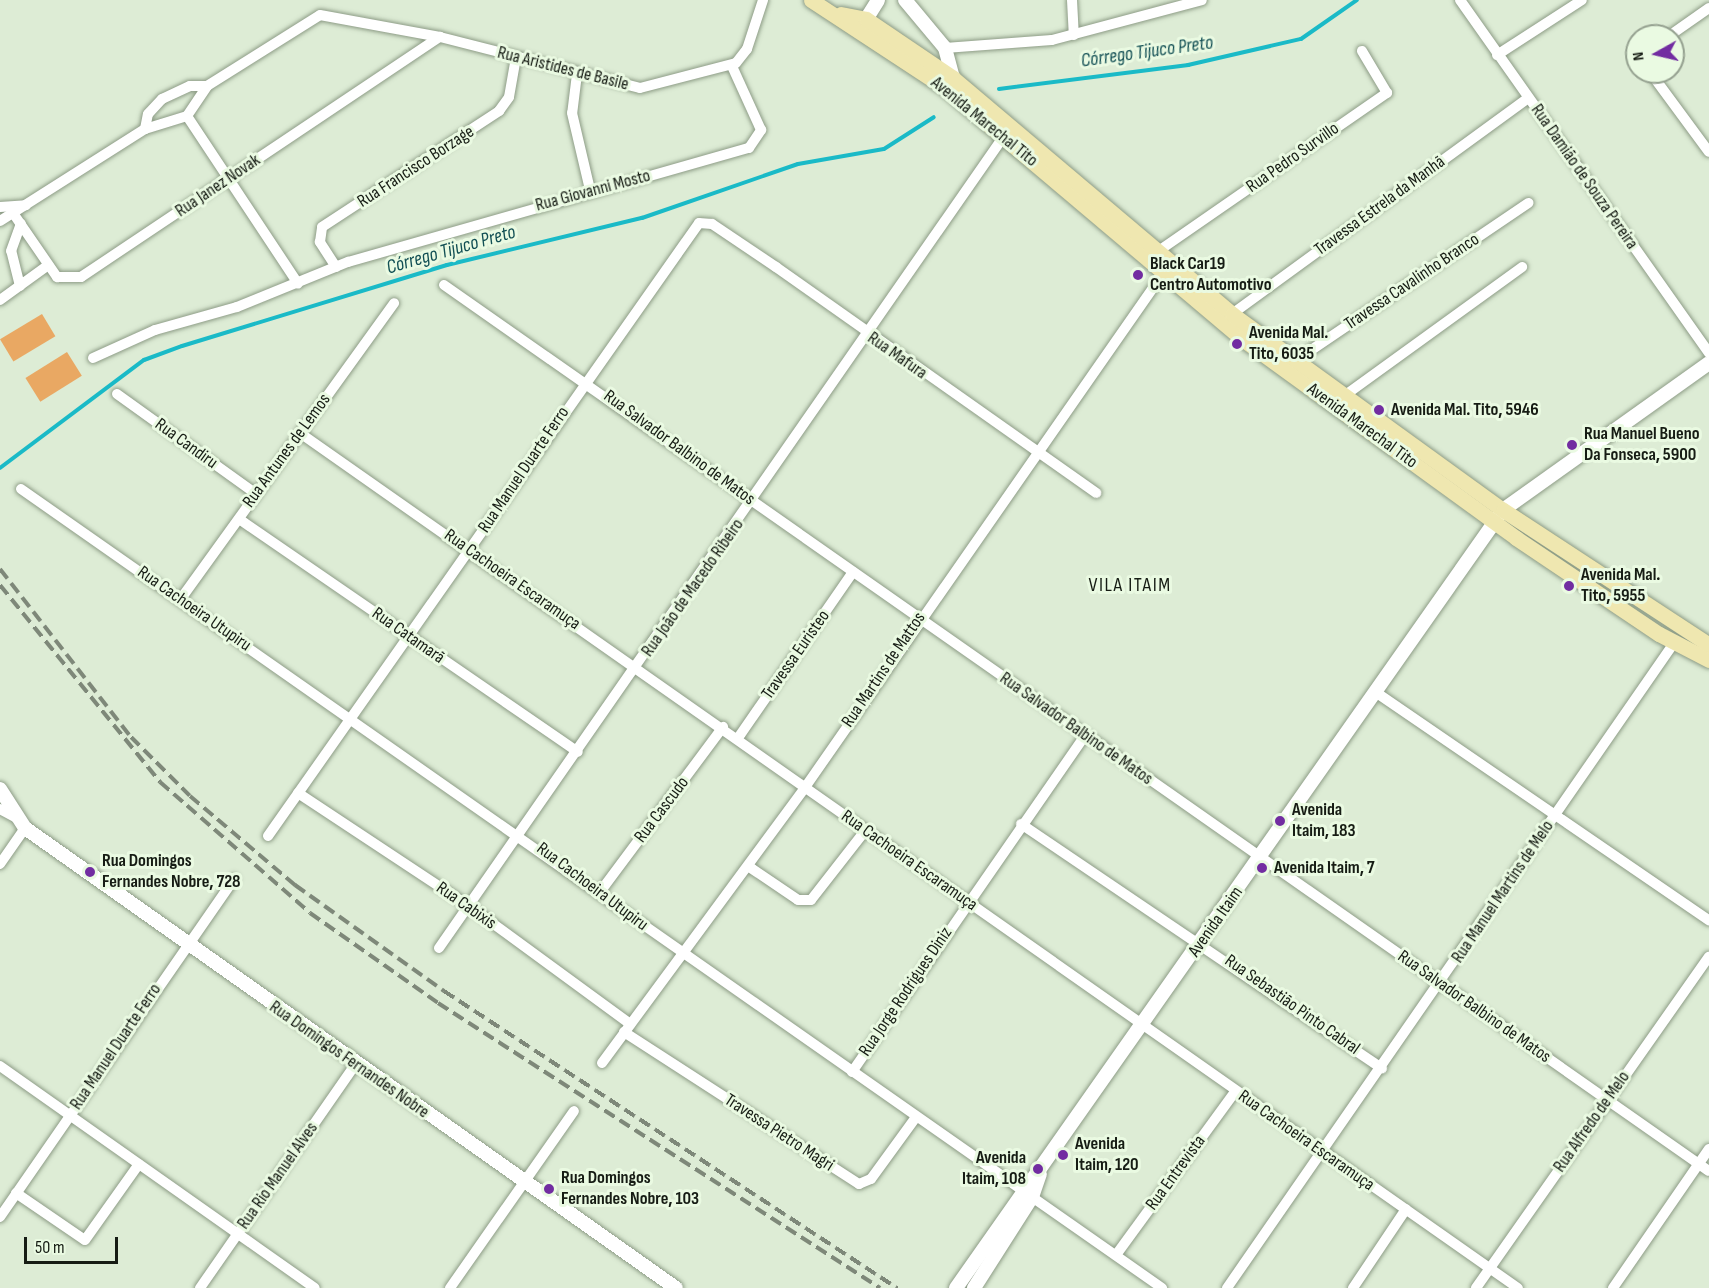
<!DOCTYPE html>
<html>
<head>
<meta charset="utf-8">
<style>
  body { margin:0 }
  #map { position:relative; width:1709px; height:1288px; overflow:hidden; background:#ddecd5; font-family:"Sofia Sans Condensed",sans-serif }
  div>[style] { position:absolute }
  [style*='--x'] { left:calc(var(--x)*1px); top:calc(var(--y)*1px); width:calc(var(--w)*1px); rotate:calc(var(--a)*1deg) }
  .green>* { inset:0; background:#e9a863; transform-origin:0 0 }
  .stream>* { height:4px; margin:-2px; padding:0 2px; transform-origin:2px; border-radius:2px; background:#1abac7 }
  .roads { filter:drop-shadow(0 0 2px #8d9c86) drop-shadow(0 0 2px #8d9c86) }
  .street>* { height:10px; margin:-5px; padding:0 5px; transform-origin:5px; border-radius:5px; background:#fff }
  .secondary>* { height:14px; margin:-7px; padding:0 7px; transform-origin:7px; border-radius:7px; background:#fff }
  .primary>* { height:15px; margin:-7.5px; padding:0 7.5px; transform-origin:7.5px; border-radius:7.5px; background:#efe7b0 }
  .rail>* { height:4px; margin-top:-2px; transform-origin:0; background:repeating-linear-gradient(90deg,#7e8879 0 12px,transparent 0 18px) }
  .dots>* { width:16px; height:16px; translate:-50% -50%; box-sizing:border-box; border:3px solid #eafae2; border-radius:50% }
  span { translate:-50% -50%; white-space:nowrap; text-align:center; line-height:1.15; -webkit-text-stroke:6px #eafae2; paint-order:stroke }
  .street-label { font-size:18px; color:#161c14 }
  .poi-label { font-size:18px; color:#161c14; font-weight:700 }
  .left { translate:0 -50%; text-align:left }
  .right { translate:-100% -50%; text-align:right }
  .water-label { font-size:20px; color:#124f54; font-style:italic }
  .neighbourhood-label { font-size:20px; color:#161c14; letter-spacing:1.5px }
  .north { position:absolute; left:1625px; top:24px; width:60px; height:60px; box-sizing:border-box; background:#eafae2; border:2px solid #95a190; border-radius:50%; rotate:262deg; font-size:16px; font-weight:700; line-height:24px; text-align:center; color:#161c14 }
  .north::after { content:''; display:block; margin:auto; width:21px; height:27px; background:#722da1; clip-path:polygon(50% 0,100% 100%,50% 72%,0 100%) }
  .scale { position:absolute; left:24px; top:1237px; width:94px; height:27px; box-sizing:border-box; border:3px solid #161c14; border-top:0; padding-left:8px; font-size:18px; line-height:21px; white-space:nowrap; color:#161c14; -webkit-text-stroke:4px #eafae2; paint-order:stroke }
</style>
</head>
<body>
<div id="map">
  <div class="green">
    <div style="left:42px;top:314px;width:26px;height:49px;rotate:59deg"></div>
    <div style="left:67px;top:352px;width:28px;height:49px;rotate:58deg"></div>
  </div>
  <div class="stream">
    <div style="--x:999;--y:89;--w:191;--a:-7.2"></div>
    <div style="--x:1188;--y:65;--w:116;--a:-13"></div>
    <div style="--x:1301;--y:39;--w:68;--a:-34.9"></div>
    <div style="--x:0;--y:468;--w:180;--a:-36.9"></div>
    <div style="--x:144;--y:360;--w:40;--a:-20.2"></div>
    <div style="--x:182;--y:346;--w:277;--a:-17"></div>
    <div style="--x:447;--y:265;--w:201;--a:-13.6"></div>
    <div style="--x:642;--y:218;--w:165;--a:-19.1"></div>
    <div style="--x:798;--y:164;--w:87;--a:-9.9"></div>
    <div style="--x:884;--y:149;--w:59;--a:-32.6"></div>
  </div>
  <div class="roads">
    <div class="street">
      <div style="--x:1072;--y:0;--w:35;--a:87"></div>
      <div style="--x:1460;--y:0;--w:432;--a:54.8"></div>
      <div style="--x:1669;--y:36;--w:49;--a:-35"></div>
      <div style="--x:945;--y:48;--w:107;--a:-4.3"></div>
      <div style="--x:1052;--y:40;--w:155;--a:-14.9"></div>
      <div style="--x:1497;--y:55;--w:101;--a:-32.9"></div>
      <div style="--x:1650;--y:72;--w:99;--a:53.6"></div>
      <div style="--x:577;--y:74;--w:39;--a:97"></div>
      <div style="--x:572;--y:113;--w:79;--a:76.8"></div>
      <div style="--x:187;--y:116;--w:201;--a:56.5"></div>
      <div style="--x:145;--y:129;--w:15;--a:-79"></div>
      <div style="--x:148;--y:114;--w:21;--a:-47"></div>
      <div style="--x:162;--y:99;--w:31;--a:-25"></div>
      <div style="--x:190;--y:86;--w:17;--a:0"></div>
      <div style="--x:0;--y:207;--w:26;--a:-4"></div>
      <div style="--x:13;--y:213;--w:78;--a:55.5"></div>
      <div style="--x:57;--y:277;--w:24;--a:0"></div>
      <div style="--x:81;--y:277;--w:432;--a:-33.8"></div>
      <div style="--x:0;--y:221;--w:172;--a:-32.4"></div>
      <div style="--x:145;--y:129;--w:44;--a:-17.2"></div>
      <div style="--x:187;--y:116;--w:36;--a:-56"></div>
      <div style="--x:207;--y:86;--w:133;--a:-32.1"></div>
      <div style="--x:320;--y:15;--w:122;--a:10.4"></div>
      <div style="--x:440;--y:37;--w:206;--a:14.3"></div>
      <div style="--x:640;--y:88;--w:99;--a:-14.6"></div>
      <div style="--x:736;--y:63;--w:18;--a:-52"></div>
      <div style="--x:747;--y:49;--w:52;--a:-71.9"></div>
      <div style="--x:1157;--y:252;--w:280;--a:-34.7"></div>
      <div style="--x:1387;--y:93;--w:49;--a:-120.8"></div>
      <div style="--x:336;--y:267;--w:30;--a:-123"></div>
      <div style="--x:320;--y:242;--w:15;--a:-82"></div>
      <div style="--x:322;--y:227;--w:212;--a:-33.2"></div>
      <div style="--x:499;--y:111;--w:17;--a:-54"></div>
      <div style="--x:509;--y:97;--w:40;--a:-80"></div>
      <div style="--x:444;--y:285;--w:1544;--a:35.01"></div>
      <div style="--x:20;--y:286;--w:36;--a:-104"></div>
      <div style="--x:11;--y:251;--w:29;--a:-70"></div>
      <div style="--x:0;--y:300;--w:58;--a:-35.9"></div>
      <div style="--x:1232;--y:314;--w:366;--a:-36.1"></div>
      <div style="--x:93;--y:358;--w:68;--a:-24.3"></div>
      <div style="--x:155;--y:330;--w:85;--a:-15.7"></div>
      <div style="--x:237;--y:307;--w:120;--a:-22.1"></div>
      <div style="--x:348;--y:262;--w:417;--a:-15.9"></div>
      <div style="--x:749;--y:148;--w:22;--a:-56"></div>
      <div style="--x:761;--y:130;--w:70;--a:-114.4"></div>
      <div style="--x:1295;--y:361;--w:282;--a:-34.1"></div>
      <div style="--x:117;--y:394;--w:171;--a:35.7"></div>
      <div style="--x:1344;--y:396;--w:220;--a:-35.9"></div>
      <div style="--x:300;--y:433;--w:1488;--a:35.07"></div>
      <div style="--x:21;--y:489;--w:1393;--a:35"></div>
      <div style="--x:239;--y:519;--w:411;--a:34.5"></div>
      <div style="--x:180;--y:600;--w:366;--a:-54.2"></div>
      <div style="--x:1374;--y:691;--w:406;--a:34.4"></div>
      <div style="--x:738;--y:738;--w:202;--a:-55.3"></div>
      <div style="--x:298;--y:793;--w:205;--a:33.5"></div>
      <div style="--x:469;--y:906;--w:200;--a:36.2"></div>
      <div style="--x:0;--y:809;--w:17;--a:28"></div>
      <div style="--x:1021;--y:824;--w:436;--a:34.1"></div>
      <div style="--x:268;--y:836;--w:749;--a:-54.89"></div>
      <div style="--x:699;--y:223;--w:13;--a:4"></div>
      <div style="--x:712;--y:224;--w:77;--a:33.9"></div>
      <div style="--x:776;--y:267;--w:392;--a:35.2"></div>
      <div style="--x:0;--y:864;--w:44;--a:-55.2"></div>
      <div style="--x:748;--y:866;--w:60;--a:34.2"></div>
      <div style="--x:798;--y:900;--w:13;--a:0"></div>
      <div style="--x:811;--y:900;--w:88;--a:-52"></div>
      <div style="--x:600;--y:892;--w:206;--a:-53.3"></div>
      <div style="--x:439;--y:948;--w:989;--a:-55.17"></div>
      <div style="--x:624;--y:1032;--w:280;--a:32.9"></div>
      <div style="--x:859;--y:1184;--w:13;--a:-23"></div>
      <div style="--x:871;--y:1179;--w:77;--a:-54"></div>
      <div style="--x:602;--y:1063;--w:344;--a:-53.6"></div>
      <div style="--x:806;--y:786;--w:623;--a:-55.14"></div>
      <div style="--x:0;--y:1066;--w:385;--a:35.2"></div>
      <div style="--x:852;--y:1072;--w:409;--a:-55.3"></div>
      <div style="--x:16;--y:1193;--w:83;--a:34.3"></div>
      <div style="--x:85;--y:1240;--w:93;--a:-54.6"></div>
      <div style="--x:0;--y:1217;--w:411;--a:-55.3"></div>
      <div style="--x:1116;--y:1255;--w:202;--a:-53.9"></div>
      <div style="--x:200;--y:1288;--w:272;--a:-55.2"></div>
      <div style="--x:450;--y:1288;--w:216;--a:-55"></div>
      <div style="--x:1227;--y:1288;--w:785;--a:-55.28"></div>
      <div style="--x:1353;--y:1288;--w:95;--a:-56.1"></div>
      <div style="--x:1476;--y:1288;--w:405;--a:-54.9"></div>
      <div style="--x:1613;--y:1288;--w:169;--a:-55.4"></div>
    </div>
    <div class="secondary">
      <div style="--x:905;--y:0;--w:62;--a:50.2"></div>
      <div style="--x:945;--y:48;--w:31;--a:75"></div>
      <div style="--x:860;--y:29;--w:34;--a:-58"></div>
      <div style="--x:0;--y:789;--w:46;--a:57.3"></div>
      <div style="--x:25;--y:828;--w:797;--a:35.25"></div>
      <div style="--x:956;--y:1288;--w:951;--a:-54.89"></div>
      <div style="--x:1503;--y:510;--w:253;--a:-35.5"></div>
      <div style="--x:974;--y:1288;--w:108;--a:-57.5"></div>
      <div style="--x:1032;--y:1197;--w:24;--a:-71"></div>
    </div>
    <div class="primary">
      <div style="--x:811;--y:0;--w:160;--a:33.3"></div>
      <div style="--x:945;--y:88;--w:387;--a:40.2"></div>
      <div style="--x:1241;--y:338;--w:340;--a:36"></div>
      <div style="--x:1516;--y:538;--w:172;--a:33.9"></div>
      <div style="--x:1659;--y:634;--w:56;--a:27.5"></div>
      <div style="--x:841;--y:14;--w:25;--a:11"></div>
      <div style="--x:866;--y:19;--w:105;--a:34.1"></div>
      <div style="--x:953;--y:78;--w:365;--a:40.2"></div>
      <div style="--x:1232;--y:314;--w:334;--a:35.9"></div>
      <div style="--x:1503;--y:510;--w:246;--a:33.2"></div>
    </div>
  </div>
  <div class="rail">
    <div style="--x:0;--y:569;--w:213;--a:52.1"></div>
    <div style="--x:131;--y:737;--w:83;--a:45"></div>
    <div style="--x:190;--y:796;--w:138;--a:40.3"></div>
    <div style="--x:295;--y:885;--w:183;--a:35.4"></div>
    <div style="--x:444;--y:991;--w:542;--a:33.25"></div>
    <div style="--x:0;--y:585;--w:254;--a:50.9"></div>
    <div style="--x:160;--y:782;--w:199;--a:41.1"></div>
    <div style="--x:310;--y:913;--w:156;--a:35.1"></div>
    <div style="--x:438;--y:1003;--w:526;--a:32.81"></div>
  </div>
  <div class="dots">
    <div style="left:1138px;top:275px;background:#722da1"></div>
    <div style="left:1237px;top:344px;background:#722da1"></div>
    <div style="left:1379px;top:410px;background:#722da1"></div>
    <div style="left:1572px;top:445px;background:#722da1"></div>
    <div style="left:1569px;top:586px;background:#722da1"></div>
    <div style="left:1280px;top:821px;background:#722da1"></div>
    <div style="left:1262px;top:868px;background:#722da1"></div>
    <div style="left:90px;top:872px;background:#722da1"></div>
    <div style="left:1063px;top:1155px;background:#722da1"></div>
    <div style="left:1038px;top:1169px;background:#722da1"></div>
    <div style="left:549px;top:1189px;background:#722da1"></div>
  </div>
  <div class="street-label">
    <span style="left:563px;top:69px;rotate:14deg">Rua Aristides de Basile</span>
    <span style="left:984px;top:122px;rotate:39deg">Avenida Marechal Tito</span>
    <span style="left:1293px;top:158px;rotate:-35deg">Rua Pedro Survillo</span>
    <span style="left:416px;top:167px;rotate:-33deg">Rua Francisco Borzage</span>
    <span style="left:1584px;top:177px;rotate:55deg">Rua Damião de Souza Pereira</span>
    <span style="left:218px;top:186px;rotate:-34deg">Rua Janez Novak</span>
    <span style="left:593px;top:191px;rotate:-15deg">Rua Giovanni Mosto</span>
    <span style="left:1380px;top:206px;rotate:-36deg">Travessa Estrela da Manhã</span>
    <span style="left:1412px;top:282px;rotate:-34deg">Travessa Cavalinho Branco</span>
    <span style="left:897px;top:356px;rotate:35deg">Rua Mafura</span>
    <span style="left:1362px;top:426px;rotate:36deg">Avenida Marechal Tito</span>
    <span style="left:186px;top:444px;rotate:36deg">Rua Candiru</span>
    <span style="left:679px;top:448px;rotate:36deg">Rua Salvador Balbino de Matos</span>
    <span style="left:287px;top:451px;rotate:-54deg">Rua Antunes de Lemos</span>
    <span style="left:524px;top:470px;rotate:-56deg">Rua Manuel Duarte Ferro</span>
    <span style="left:512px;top:580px;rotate:35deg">Rua Cachoeira Escaramuça</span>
    <span style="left:693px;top:588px;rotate:-55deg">Rua João de Macedo Ribeiro</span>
    <span style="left:194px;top:609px;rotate:35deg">Rua Cachoeira Utupiru</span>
    <span style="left:408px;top:636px;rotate:35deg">Rua Catamarã</span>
    <span style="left:796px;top:655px;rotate:-55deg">Travessa Euristeo</span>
    <span style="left:884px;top:670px;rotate:-56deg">Rua Martins de Mattos</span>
    <span style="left:1076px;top:729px;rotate:35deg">Rua Salvador Balbino de Matos</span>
    <span style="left:662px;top:810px;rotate:-53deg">Rua Cascudo</span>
    <span style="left:909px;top:861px;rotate:35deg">Rua Cachoeira Escaramuça</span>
    <span style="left:592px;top:887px;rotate:37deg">Rua Cachoeira Utupiru</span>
    <span style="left:1503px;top:892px;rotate:-56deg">Rua Manuel Martins de Melo</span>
    <span style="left:466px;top:906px;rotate:35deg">Rua Cabixis</span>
    <span style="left:1216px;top:922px;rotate:-55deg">Avenida Itaim</span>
    <span style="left:906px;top:992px;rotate:-56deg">Rua Jorge Rodrigues Diniz</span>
    <span style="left:1292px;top:1005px;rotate:35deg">Rua Sebastião Pinto Cabral</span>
    <span style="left:1474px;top:1007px;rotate:35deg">Rua Salvador Balbino de Matos</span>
    <span style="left:116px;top:1047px;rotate:-56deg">Rua Manuel Duarte Ferro</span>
    <span style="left:349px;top:1060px;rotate:35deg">Rua Domingos Fernandes Nobre</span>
    <span style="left:1592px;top:1122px;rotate:-55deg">Rua Alfredo de Melo</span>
    <span style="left:779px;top:1133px;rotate:33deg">Travessa Pietro Magri</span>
    <span style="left:1306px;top:1141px;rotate:35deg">Rua Cachoeira Escaramuça</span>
    <span style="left:1176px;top:1173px;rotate:-54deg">Rua Entrevista</span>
    <span style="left:278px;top:1176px;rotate:-55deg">Rua Rio Manuel Alves</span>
  </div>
  <div class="poi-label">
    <span class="left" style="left:1150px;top:275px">Black Car19<br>Centro Automotivo</span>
    <span class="left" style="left:1249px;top:344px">Avenida Mal.<br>Tito, 6035</span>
    <span class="left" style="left:1391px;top:410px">Avenida Mal. Tito, 5946</span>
    <span class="left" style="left:1584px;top:445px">Rua Manuel Bueno<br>Da Fonseca, 5900</span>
    <span class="left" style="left:1581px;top:586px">Avenida Mal.<br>Tito, 5955</span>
    <span class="left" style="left:1292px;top:821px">Avenida<br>Itaim, 183</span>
    <span class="left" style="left:102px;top:872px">Rua Domingos<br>Fernandes Nobre, 728</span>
    <span class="left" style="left:1274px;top:868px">Avenida Itaim, 7</span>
    <span class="left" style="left:1075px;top:1155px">Avenida<br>Itaim, 120</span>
    <span class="right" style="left:1026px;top:1169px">Avenida<br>Itaim, 108</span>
    <span class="left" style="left:561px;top:1189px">Rua Domingos<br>Fernandes Nobre, 103</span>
  </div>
  <div class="water-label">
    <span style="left:1147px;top:52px;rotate:-8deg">Córrego Tijuco Preto</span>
    <span style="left:451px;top:250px;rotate:-16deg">Córrego Tijuco Preto</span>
  </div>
  <div class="neighbourhood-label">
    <span style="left:1130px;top:585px">VILA ITAIM</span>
  </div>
  <div class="north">N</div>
  <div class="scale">50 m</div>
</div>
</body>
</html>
